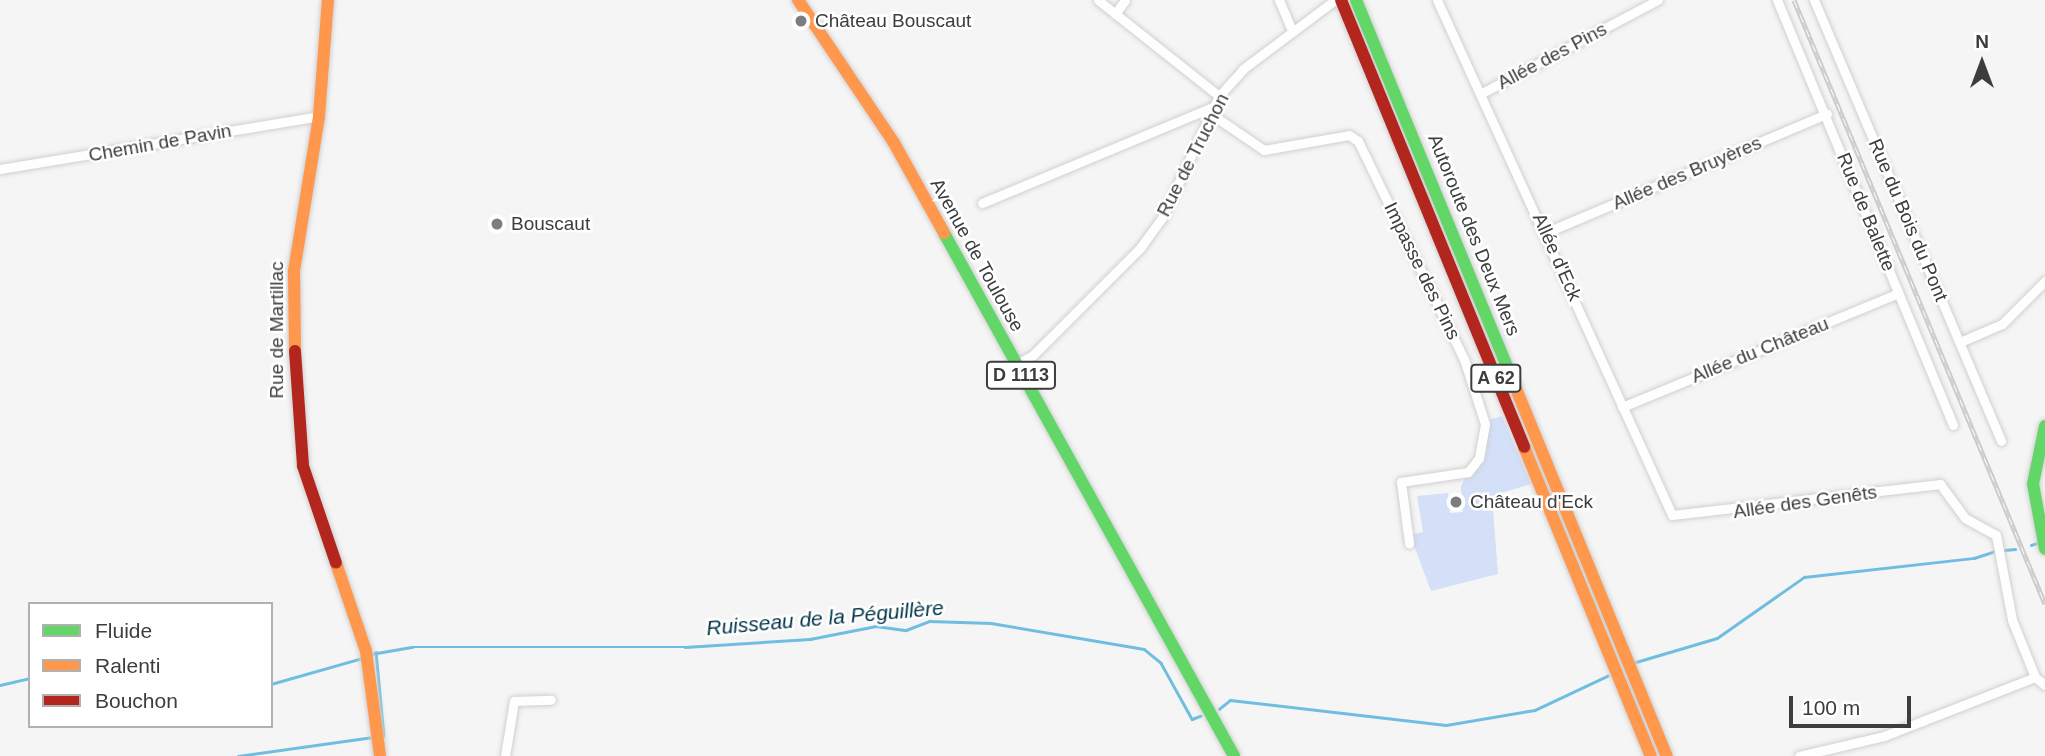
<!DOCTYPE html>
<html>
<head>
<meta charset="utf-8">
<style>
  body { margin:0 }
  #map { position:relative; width:2045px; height:756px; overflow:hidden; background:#f5f5f6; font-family:Arial,sans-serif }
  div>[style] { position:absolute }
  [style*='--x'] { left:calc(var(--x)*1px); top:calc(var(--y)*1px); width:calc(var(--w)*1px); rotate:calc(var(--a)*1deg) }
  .green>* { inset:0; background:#d3e0f8 }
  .stream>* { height:2.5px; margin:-1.25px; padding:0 1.25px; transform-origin:1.25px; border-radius:1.25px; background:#6fbee0 }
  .roads { filter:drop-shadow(0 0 2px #d0d0d1) drop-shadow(0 0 2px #d0d0d1) }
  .street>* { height:9px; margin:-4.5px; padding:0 4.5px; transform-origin:4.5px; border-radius:4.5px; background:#fefefe }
  .fast>* { height:12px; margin:-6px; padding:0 6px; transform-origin:6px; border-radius:6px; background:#63d668 }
  .slow>* { height:12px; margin:-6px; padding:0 6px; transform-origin:6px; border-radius:6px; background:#ff974d }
  .jam>* { height:12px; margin:-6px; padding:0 6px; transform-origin:6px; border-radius:6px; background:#b3261e }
  .rail>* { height:5px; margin-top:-2.5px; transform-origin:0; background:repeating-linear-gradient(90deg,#fff 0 8px,#ccc 0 16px); box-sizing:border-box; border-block:2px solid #ccc }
  .dots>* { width:19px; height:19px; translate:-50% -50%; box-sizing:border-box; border:4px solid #fff; border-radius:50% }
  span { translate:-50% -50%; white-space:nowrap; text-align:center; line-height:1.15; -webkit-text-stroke:5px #fff; paint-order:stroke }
  .shield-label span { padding:2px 5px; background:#fff; border:2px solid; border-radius:5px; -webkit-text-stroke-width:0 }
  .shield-label { font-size:18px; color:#3c3d3e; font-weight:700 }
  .poi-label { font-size:19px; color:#3c3d3e }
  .left { translate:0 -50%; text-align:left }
  .street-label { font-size:19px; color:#3c3d3e }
  .water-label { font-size:21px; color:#023448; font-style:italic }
  .legend { position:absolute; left:28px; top:602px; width:245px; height:126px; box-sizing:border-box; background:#fff; border:2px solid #b1b1b2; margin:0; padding:9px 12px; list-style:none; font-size:21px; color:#3c3d3e }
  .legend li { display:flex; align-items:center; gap:14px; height:35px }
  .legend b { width:35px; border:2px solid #b1b1b2 }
  .north { position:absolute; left:1947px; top:28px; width:70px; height:70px; -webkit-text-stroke:5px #fff; paint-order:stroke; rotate:0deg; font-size:19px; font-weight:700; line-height:28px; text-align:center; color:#3c3d3e }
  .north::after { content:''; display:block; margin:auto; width:24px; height:32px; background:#3c3d3e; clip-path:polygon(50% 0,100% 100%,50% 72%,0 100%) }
  .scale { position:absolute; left:1789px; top:696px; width:122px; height:32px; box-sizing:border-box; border:4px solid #3c3d3e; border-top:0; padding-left:9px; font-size:21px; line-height:24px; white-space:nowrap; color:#3c3d3e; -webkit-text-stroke:5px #fff; paint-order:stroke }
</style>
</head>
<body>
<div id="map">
  <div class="green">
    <div style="clip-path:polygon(1502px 416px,1531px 484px,1492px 496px,1498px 574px,1431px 591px,1410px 535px,1423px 532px,1417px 496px,1448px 493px,1450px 513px,1463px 512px,1461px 487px,1466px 474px,1480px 468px,1488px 420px)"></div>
  </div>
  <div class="stream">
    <div style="--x:2031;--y:545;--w:6;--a:-18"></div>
    <div style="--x:2004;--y:550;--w:11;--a:-5"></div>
    <div style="--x:376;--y:652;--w:84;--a:84.6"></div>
    <div style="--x:371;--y:654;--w:42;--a:-9.7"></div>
    <div style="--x:412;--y:647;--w:273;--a:0"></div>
    <div style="--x:685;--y:647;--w:125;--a:-3.7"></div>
    <div style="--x:810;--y:639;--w:67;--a:-11.1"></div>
    <div style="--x:876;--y:626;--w:30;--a:8"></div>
    <div style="--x:906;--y:630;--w:25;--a:-21"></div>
    <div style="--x:929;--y:621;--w:62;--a:1.8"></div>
    <div style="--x:991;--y:623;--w:155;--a:9.6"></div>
    <div style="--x:1144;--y:649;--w:22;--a:39"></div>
    <div style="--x:1161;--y:663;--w:64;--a:61"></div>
    <div style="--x:1192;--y:719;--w:9;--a:-21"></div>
    <div style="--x:1636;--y:662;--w:84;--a:-16.5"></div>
    <div style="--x:1717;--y:638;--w:106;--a:-35"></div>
    <div style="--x:1804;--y:577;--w:171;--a:-6.4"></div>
    <div style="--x:1974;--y:558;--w:25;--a:-18"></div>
    <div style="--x:271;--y:684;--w:95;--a:-15.9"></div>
    <div style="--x:0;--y:685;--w:31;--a:-13"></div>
    <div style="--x:1219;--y:709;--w:14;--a:-39"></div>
    <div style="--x:1230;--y:700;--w:217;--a:6.6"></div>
    <div style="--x:1446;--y:725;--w:90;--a:-9.6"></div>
    <div style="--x:1535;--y:710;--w:80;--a:-25.3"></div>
    <div style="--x:238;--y:756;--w:136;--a:-8"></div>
  </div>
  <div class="roads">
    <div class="street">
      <div style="--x:1098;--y:0;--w:154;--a:38.4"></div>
      <div style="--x:1279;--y:0;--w:34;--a:67"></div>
      <div style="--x:1437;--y:0;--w:566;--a:65.47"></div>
      <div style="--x:1672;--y:515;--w:270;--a:-6.6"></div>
      <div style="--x:1940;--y:484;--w:42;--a:53.7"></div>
      <div style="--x:1965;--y:518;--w:35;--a:29"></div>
      <div style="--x:1996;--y:535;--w:86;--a:79.3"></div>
      <div style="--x:2012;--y:620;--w:61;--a:68"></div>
      <div style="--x:1777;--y:0;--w:460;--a:67.5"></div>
      <div style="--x:1814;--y:0;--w:479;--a:67"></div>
      <div style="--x:1115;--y:14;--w:17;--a:-54"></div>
      <div style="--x:1482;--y:93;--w:199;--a:-27.9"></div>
      <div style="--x:1211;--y:114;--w:64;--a:34.2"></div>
      <div style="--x:1264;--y:150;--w:86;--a:-10"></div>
      <div style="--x:1349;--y:135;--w:11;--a:34"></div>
      <div style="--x:1358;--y:141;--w:242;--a:64.1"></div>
      <div style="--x:1464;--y:359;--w:68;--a:72.1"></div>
      <div style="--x:1485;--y:424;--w:35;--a:100"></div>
      <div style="--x:1479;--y:458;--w:18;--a:128"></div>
      <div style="--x:1468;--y:472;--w:68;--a:171.5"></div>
      <div style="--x:1401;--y:482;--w:62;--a:82.5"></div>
      <div style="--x:0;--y:169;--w:323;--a:-9.4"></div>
      <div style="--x:982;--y:203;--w:252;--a:-22.6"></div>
      <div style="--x:1547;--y:232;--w:304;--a:-22.9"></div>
      <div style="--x:1960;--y:342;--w:46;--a:-23.2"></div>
      <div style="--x:2002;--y:324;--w:61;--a:-45"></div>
      <div style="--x:1015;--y:365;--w:21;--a:-29"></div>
      <div style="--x:1033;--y:355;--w:151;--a:-45"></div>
      <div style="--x:1140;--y:248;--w:37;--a:-54"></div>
      <div style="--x:1162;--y:218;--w:135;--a:-65"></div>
      <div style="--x:1219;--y:96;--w:36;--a:-48"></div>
      <div style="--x:1243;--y:69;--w:115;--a:-36.9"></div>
      <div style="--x:1622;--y:407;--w:299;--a:-22.4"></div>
      <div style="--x:2035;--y:677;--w:13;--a:39"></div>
      <div style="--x:505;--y:756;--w:56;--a:-80.7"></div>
      <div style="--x:514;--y:701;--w:37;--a:-2"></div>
      <div style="--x:1799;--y:756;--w:87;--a:-13.2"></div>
      <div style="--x:1884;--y:736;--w:162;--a:-21.3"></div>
    </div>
    <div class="fast">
      <div style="--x:1356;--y:0;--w:404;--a:67.6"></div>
      <div style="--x:944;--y:233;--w:598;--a:60.99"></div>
      <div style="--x:2045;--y:426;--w:59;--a:101.7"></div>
      <div style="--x:2033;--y:484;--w:66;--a:79.5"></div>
    </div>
    <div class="slow">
      <div style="--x:798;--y:0;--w:172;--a:56.1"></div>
      <div style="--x:894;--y:143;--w:103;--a:60.9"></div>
      <div style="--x:295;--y:351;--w:80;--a:-90.7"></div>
      <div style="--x:294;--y:271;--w:157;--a:-80.8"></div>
      <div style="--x:319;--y:116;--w:116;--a:-85.6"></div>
      <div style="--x:1510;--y:374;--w:413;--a:67.7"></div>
      <div style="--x:1524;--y:447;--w:334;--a:67.7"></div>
      <div style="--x:336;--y:563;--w:93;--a:71.2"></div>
      <div style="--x:366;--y:651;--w:106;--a:82.4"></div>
    </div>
    <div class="jam">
      <div style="--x:1341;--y:0;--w:483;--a:67.7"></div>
      <div style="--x:295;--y:351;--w:115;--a:86"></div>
      <div style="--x:303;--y:466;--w:102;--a:71.2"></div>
    </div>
  </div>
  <div class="rail">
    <div style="--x:1794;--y:0;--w:654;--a:67.43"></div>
  </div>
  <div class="dots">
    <div style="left:801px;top:21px;background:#7d7d7e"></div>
    <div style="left:497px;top:224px;background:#7d7d7e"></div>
    <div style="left:1456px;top:502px;background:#7d7d7e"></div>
  </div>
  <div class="shield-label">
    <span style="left:1021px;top:375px">D 1113</span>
    <span style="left:1496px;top:378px">A 62</span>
  </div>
  <div class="poi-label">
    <span class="left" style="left:815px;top:21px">Château Bouscaut</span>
    <span class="left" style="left:511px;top:224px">Bouscaut</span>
    <span class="left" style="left:1470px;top:502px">Château d'Eck</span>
  </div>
  <div class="street-label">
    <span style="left:1552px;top:56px;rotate:-28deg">Allée des Pins</span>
    <span style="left:160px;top:143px;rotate:-10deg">Chemin de Pavin</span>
    <span style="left:1193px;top:155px;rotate:-63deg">Rue de Truchon</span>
    <span style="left:1687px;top:173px;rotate:-23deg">Allée des Bruyères</span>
    <span style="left:1866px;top:212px;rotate:68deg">Rue de Balette</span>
    <span style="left:1908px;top:220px;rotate:67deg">Rue du Bois du Pont</span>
    <span style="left:1474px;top:235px;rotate:68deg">Autoroute des Deux Mers</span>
    <span style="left:977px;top:255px;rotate:61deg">Avenue de Toulouse</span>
    <span style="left:1557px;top:257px;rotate:66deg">Allée d'Eck</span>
    <span style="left:1422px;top:271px;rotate:64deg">Impasse des Pins</span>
    <span style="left:277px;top:330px;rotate:-90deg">Rue de Martillac</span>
    <span style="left:1760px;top:350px;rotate:-22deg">Allée du Château</span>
    <span style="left:1805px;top:502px;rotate:-8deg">Allée des Genêts</span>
  </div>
  <div class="water-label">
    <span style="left:825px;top:618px;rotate:-5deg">Ruisseau de la Péguillère</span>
  </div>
  <ul class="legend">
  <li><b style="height:9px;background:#63d668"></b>Fluide</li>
  <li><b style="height:9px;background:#ff974d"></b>Ralenti</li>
  <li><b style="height:9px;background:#b3261e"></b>Bouchon</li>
  </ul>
  <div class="north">N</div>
  <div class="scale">100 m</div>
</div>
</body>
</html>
